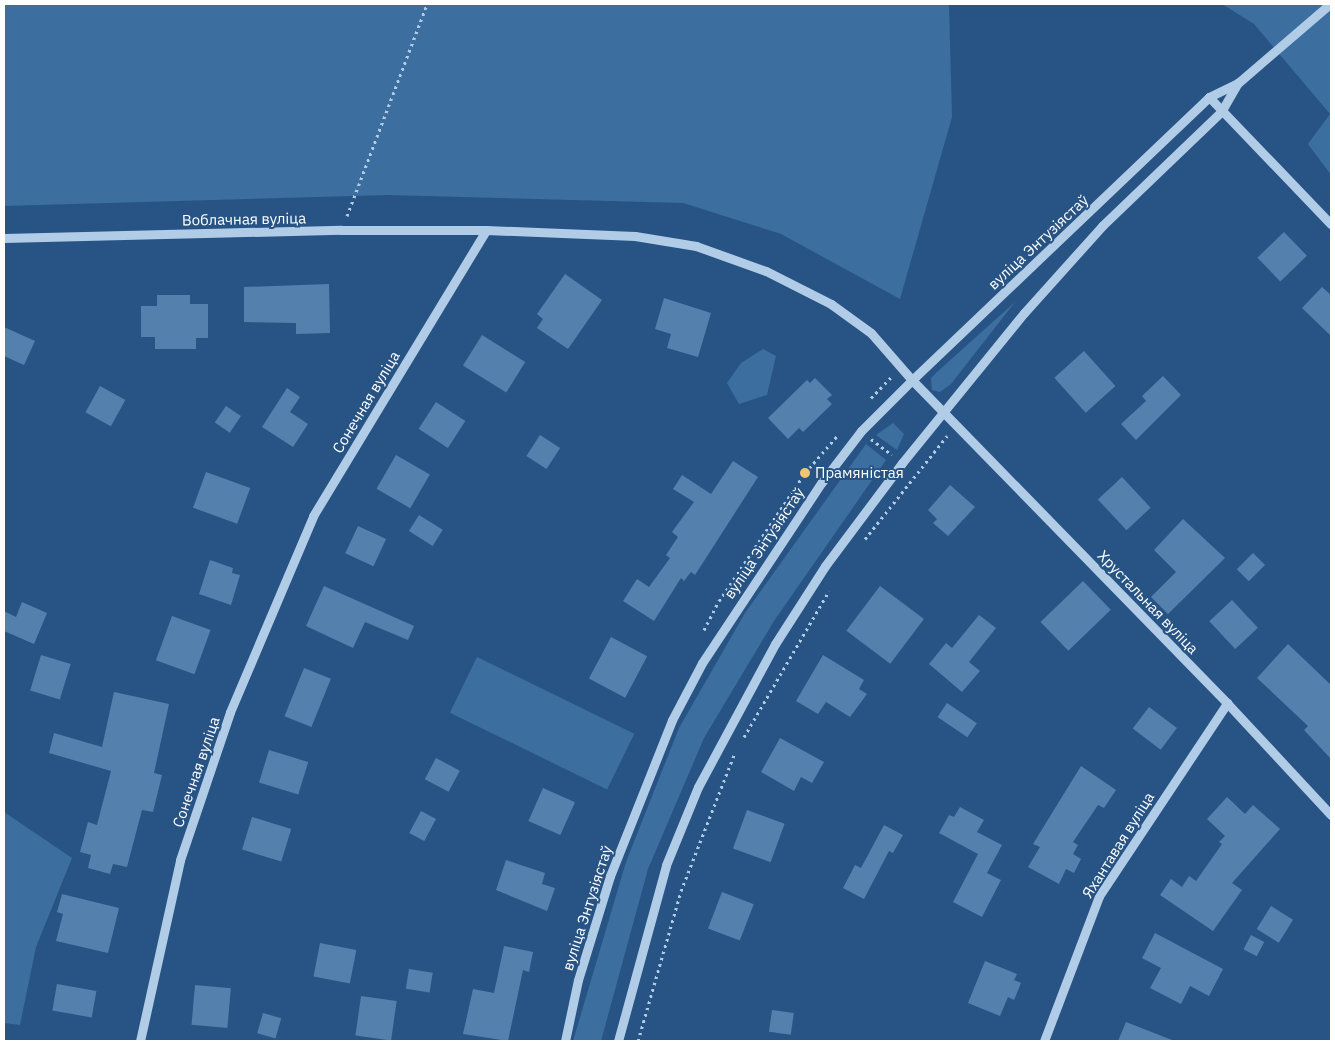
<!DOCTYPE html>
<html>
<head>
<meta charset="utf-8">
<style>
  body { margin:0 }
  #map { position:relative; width:1335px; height:1045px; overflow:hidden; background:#275484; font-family:"IBM Plex Sans",sans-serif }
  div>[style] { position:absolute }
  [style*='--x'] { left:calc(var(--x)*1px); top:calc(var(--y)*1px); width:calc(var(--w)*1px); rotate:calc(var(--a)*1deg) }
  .green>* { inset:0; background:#3c6ea0; transform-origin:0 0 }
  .building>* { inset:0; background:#5380ad; transform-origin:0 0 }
  .path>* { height:3px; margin-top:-1.5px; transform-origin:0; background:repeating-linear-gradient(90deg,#b1cce7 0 2.5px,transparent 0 6.5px) }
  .minor>* { height:9px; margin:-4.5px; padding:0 4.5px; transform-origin:4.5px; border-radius:4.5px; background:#b1cce7 }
  .dots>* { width:14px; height:14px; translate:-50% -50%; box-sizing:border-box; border:2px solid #275484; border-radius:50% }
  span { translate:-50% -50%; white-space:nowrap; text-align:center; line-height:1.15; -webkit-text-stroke:4px #275484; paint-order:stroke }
  .street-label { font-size:15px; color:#fff }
  .poi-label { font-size:15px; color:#fff }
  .left { translate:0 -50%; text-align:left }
  .frame { position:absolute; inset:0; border:5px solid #fff; pointer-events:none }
</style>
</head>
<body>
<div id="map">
  <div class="green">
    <div style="clip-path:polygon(4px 4px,949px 4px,952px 117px,900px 299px,781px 234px,683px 203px,388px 195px,4px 206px)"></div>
    <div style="clip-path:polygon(1222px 4px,1331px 4px,1331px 175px,1308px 144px,1330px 114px,1254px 24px)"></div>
    <div style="clip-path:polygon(1015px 302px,951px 384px,940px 392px,932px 390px,931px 378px,937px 372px)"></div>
    <div style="clip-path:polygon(763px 349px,776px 356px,767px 395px,739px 404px,727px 383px,741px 363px)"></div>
    <div style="clip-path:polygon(893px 423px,904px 434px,897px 450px,876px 435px)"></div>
    <div style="clip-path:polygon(866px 444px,886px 460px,774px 621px,704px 738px,648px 869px,601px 1041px,573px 1041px,626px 862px,679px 728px,745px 613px)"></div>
    <div style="left:477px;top:657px;width:175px;height:62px;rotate:26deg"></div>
    <div style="clip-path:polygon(4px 812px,72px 858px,36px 947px,20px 1025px,4px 1023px)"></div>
  </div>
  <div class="building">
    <div style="left:1284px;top:232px;width:33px;height:37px;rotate:46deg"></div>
    <div style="clip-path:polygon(565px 274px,602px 300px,568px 349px,537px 328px,543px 319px,537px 314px)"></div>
    <div style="clip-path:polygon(329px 284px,330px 333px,296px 334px,296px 323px,244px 322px,244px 287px)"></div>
    <div style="clip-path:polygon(1322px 287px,1331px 295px,1331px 336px,1302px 308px)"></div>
    <div style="clip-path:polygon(157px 295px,190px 295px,190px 304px,208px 304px,208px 338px,196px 338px,196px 349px,155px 349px,155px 337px,141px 337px,141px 306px,157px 306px)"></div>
    <div style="clip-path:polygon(664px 298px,711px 313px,698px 357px,667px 348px,671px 334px,655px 329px)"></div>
    <div style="clip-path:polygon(4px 327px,35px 341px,24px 365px,4px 356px)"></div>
    <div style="left:482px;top:335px;width:51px;height:36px;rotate:32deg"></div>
    <div style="left:1084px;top:351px;width:47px;height:40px;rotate:48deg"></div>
    <div style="clip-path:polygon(1163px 376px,1181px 395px,1136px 440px,1121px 424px,1146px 401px,1142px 396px)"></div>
    <div style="clip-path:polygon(815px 378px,832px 395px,827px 399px,832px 404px,803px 432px,799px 428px,788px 439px,768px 418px,807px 380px,810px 383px)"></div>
    <div style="left:100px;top:386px;width:29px;height:30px;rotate:29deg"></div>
    <div style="clip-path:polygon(287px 388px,300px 397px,290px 412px,308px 424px,293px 447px,262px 427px)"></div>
    <div style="left:436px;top:402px;width:35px;height:32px;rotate:33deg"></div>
    <div style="left:226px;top:406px;width:18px;height:20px;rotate:34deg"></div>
    <div style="left:540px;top:435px;width:24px;height:25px;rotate:33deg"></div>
    <div style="left:396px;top:455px;width:39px;height:39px;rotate:30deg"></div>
    <div style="clip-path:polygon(733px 461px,758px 477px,695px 575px,691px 572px,684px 581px,681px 578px,654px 621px,623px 601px,637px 579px,649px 587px,670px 558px,666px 555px,678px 537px,672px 532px,694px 502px,673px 489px,682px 475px,711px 494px)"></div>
    <div style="left:206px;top:472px;width:47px;height:38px;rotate:20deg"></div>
    <div style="left:1122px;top:477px;width:42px;height:33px;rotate:47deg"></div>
    <div style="clip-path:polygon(950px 485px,975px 507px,948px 536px,933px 523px,937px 519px,928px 510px)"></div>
    <div style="left:419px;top:515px;width:28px;height:19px;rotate:32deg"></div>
    <div style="clip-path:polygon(1183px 519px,1225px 558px,1168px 614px,1151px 597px,1176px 572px,1154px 550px)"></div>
    <div style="left:358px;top:526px;width:31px;height:30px;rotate:25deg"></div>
    <div style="left:1253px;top:553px;width:17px;height:23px;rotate:45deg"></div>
    <div style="clip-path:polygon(210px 560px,233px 568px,232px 573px,240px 575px,231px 605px,199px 594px)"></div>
    <div style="left:1083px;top:581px;width:40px;height:59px;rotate:46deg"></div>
    <div style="clip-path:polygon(324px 586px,414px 626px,408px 640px,365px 622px,353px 648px,306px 626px)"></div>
    <div style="left:880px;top:586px;width:55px;height:56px;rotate:37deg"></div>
    <div style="left:1232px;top:600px;width:38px;height:31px;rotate:47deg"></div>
    <div style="clip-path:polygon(22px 602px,47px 613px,34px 644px,4px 631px,4px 611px,16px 617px)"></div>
    <div style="clip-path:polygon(979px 615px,996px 628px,969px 662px,980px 671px,962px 692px,929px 664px,946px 643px,952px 648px)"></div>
    <div style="left:172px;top:616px;width:41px;height:47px;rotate:20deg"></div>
    <div style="left:611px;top:637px;width:41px;height:47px;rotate:28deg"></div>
    <div style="clip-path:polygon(1288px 644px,1331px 685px,1331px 759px,1304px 730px,1308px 726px,1257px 678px)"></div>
    <div style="left:41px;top:655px;width:31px;height:37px;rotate:17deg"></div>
    <div style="clip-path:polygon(823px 655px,864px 680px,859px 689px,867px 694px,850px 717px,826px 702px,818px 714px,796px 701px)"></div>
    <div style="left:304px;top:668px;width:29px;height:52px;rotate:22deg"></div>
    <div style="clip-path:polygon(114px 692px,169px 704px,154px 773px,162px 775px,153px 812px,142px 810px,127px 867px,113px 864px,110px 874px,88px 868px,91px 855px,80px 852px,88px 822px,97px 825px,111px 771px,49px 753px,54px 733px,102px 747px)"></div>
    <div style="left:947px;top:703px;width:36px;height:17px;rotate:34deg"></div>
    <div style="left:1149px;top:707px;width:35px;height:27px;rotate:37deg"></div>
    <div style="clip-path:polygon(780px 738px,824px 762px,812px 783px,801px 777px,794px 791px,761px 772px)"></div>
    <div style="left:269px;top:750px;width:41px;height:34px;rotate:17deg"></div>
    <div style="left:436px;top:758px;width:27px;height:24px;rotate:28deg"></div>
    <div style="clip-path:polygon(1081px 766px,1116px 790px,1104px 808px,1098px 805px,1073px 842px,1078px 845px,1073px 854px,1081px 859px,1074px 873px,1066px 869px,1059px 884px,1028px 867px,1040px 847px,1033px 844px)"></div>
    <div style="left:543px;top:788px;width:35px;height:36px;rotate:24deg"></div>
    <div style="clip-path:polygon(1227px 797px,1245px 814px,1253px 805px,1280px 829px,1232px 883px,1242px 890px,1213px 931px,1160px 895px,1171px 879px,1182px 887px,1189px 876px,1196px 881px,1222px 844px,1219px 842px,1225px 836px,1207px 819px)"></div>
    <div style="clip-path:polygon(960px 807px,984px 820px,977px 832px,1002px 845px,987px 873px,1001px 880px,982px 917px,953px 902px,978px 854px,939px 833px,949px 815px,954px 817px)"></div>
    <div style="left:747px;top:810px;width:40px;height:41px;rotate:20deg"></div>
    <div style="left:421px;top:811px;width:17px;height:25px;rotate:28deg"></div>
    <div style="left:252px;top:817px;width:41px;height:34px;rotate:17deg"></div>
    <div style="clip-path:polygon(884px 825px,903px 835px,893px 853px,889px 851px,864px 899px,843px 888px,855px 865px,861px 868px)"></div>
    <div style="clip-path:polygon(506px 860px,545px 873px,542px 884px,555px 888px,547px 911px,496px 890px)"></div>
    <div style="left:722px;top:892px;width:34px;height:39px;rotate:21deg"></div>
    <div style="clip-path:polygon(62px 894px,119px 908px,108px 953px,56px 941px,63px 914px,57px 912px)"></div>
    <div style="left:1271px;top:906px;width:26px;height:27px;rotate:32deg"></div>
    <div style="clip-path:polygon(1155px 933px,1223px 969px,1209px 996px,1190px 986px,1181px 1004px,1150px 988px,1161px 968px,1142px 958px)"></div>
    <div style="left:1251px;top:935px;width:15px;height:16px;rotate:28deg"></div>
    <div style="left:320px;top:943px;width:37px;height:34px;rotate:11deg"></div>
    <div style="clip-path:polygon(504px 946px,533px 952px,529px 972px,523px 970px,508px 1041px,463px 1034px,473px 989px,494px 993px)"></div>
    <div style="clip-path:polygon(985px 961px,1017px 974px,1014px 980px,1021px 983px,1014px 1000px,1008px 997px,1000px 1016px,968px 1003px)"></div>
    <div style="left:409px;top:969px;width:24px;height:20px;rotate:9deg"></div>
    <div style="left:57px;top:984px;width:40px;height:27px;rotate:10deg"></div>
    <div style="left:195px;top:985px;width:36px;height:40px;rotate:5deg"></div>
    <div style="left:361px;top:996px;width:36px;height:40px;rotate:8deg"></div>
    <div style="left:772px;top:1010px;width:22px;height:22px;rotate:8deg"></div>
    <div style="left:263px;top:1013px;width:19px;height:21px;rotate:16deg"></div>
    <div style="clip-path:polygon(1126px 1022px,1172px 1040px,1171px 1041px,1118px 1041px)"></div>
  </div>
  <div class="path">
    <div style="--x:347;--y:216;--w:227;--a:-69.3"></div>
    <div style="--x:871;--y:398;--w:29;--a:-46"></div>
    <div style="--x:871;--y:439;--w:26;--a:37"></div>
    <div style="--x:865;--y:539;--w:132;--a:-51.5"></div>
    <div style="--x:704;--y:630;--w:33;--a:-63"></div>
    <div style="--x:719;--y:601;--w:154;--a:-56.1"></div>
    <div style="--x:805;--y:473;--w:49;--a:-49.1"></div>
    <div style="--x:744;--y:737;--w:169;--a:-59.8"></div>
    <div style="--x:638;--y:1041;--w:156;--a:-74"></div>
    <div style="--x:681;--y:891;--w:146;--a:-68.7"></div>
  </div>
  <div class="minor">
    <div style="--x:1209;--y:97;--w:176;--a:46.2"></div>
    <div style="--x:4;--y:238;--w:337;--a:-1.4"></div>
    <div style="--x:341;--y:230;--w:145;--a:0"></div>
    <div style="--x:486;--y:230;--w:149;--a:2.3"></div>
    <div style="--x:635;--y:236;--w:62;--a:9.3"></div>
    <div style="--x:696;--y:246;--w:74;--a:19.7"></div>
    <div style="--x:766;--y:271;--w:73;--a:26.9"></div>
    <div style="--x:831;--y:304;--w:49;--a:35.9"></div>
    <div style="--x:871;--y:333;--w:62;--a:48.9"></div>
    <div style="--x:912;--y:380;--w:451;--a:45.7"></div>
    <div style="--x:1227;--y:703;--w:153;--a:47.1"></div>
    <div style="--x:140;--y:1041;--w:185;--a:-77.5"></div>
    <div style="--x:180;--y:860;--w:156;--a:-71.3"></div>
    <div style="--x:230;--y:712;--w:213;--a:-67"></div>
    <div style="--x:313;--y:516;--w:334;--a:-58.8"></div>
    <div style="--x:565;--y:1041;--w:62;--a:-78"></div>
    <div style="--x:578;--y:980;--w:109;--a:-72.9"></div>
    <div style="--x:610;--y:876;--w:168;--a:-68.3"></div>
    <div style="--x:672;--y:720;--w:64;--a:-62.2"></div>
    <div style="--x:702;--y:663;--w:217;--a:-56.5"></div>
    <div style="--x:822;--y:482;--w:64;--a:-52.6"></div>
    <div style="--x:861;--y:431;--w:72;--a:-45"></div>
    <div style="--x:912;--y:380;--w:410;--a:-43.6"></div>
    <div style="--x:1209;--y:97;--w:32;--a:-26"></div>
    <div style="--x:1238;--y:83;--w:121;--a:-40.7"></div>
    <div style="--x:618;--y:1041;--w:182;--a:-74.7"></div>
    <div style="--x:666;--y:865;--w:84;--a:-67.7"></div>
    <div style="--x:698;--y:787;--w:162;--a:-61.7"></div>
    <div style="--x:775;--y:644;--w:93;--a:-57.3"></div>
    <div style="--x:825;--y:566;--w:129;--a:-53.2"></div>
    <div style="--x:902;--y:463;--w:193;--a:-50.9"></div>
    <div style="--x:1024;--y:313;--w:117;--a:-48.1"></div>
    <div style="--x:1102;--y:226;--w:165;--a:-43.8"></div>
    <div style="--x:1221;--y:112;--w:34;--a:-60"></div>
    <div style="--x:1044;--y:1041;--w:155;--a:-69.2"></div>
    <div style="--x:1099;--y:896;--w:232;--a:-56.4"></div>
  </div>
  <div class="dots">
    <div style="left:805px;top:473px;background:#f0c676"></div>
  </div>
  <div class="street-label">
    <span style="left:244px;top:219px;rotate:-1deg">Воблачная вуліца</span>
    <span style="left:1038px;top:242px;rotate:-43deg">вуліца Энтузіястаў</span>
    <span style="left:366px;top:402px;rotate:-59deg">Сонечная вуліца</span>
    <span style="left:764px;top:543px;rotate:-56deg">вуліца Энтузіястаў</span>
    <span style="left:1148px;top:602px;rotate:46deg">Хрустальная вуліца</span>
    <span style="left:196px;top:772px;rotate:-71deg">Сонечная вуліца</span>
    <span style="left:1118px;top:845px;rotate:-58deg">Яхантавая вуліца</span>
    <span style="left:587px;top:908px;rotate:-72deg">вуліца Энтузіястаў</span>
  </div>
  <div class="poi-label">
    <span class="left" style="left:815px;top:473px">Прамяністая</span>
  </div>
  <div class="frame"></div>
</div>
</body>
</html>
